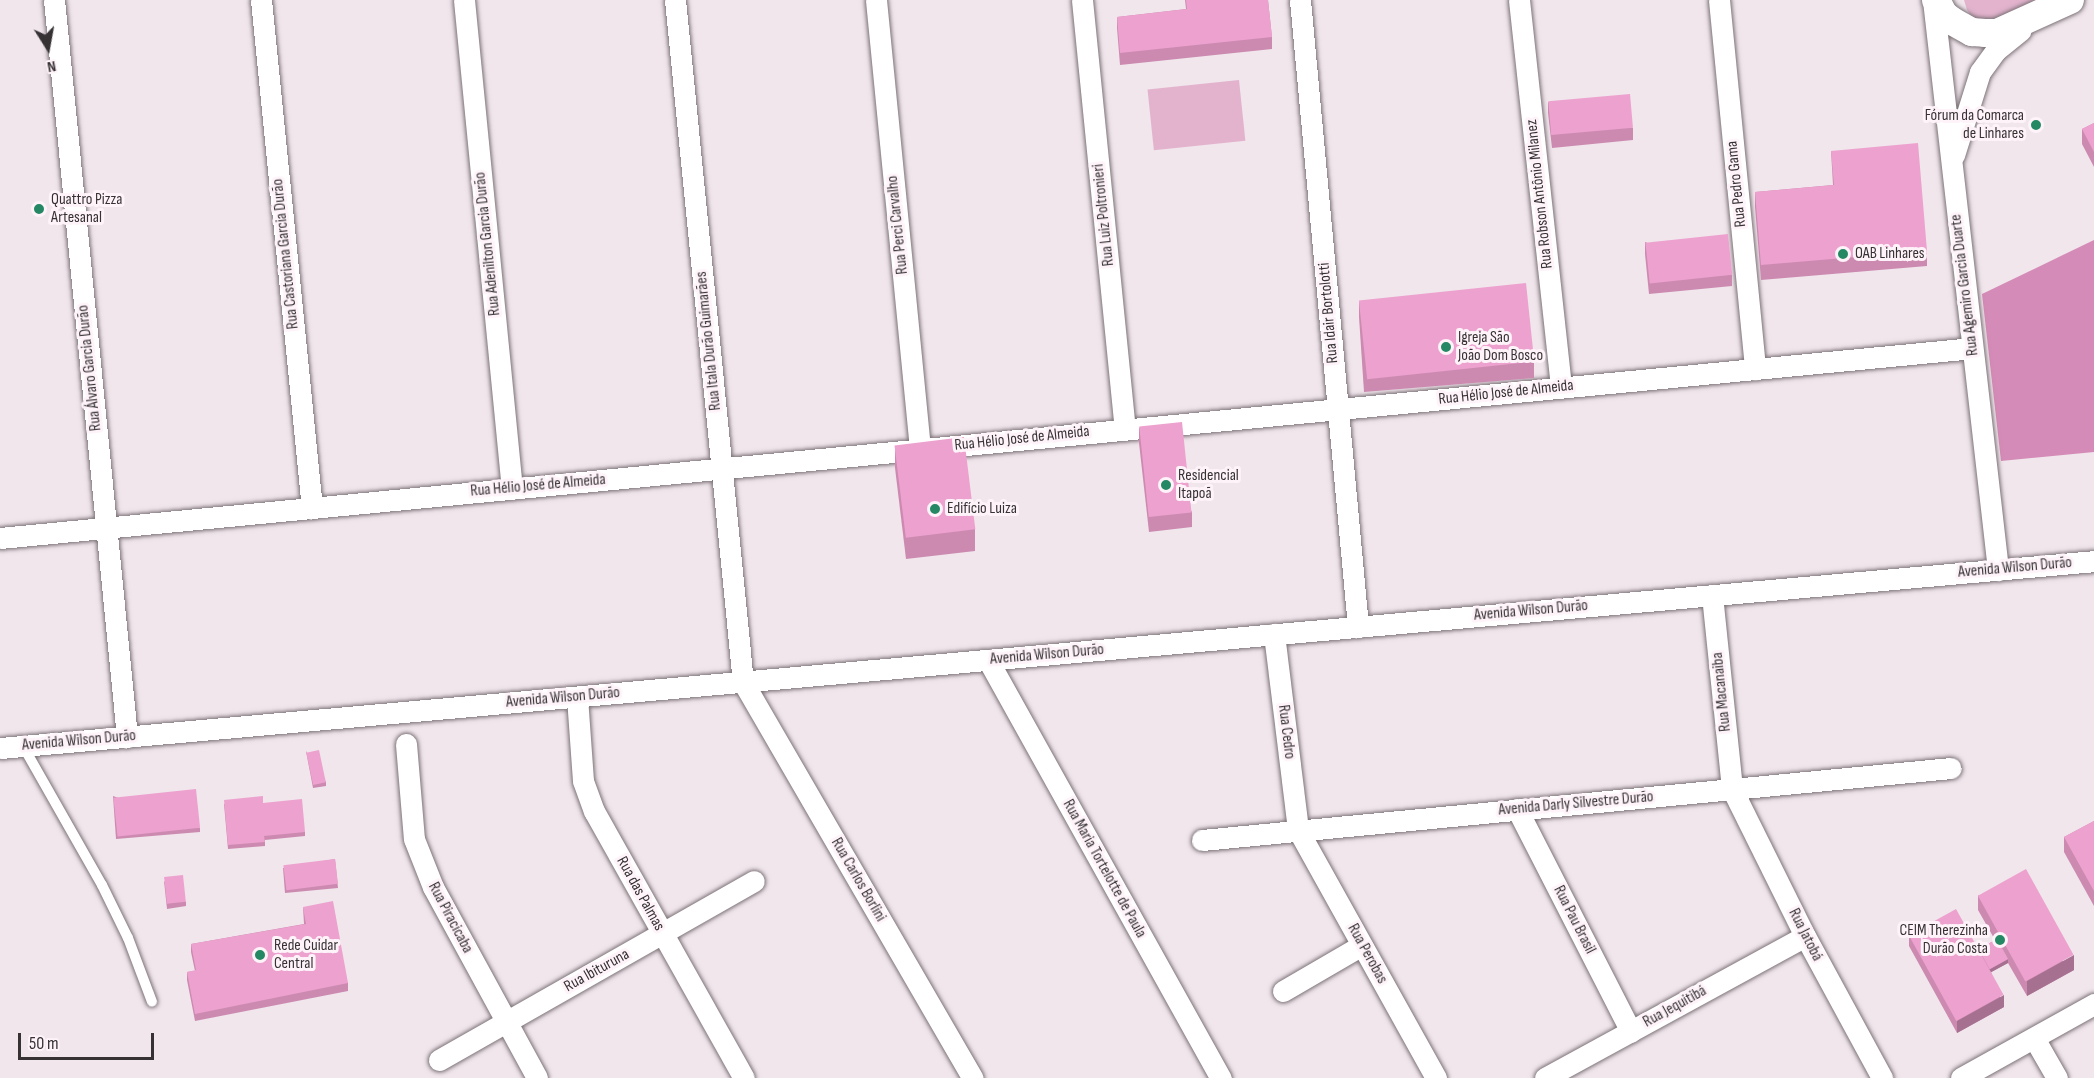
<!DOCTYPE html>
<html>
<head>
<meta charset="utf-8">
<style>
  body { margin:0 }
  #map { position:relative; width:2094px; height:1078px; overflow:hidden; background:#f0e6ec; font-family:"Sofia Sans Condensed",sans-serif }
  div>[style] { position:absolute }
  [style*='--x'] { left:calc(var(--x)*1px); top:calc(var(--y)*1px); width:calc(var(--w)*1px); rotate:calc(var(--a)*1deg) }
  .green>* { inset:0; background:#e3b3ce; transform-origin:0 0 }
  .forest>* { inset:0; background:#d58bb7 }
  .roads { filter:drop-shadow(0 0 2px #7c7277) drop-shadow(0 0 2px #7c7277) }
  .lane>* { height:10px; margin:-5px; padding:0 5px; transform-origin:5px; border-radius:5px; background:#fff }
  .street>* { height:21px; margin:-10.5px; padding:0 10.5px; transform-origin:10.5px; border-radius:10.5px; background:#fff }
  .secondary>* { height:28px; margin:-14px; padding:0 14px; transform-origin:14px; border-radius:14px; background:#fff }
  .wall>* { inset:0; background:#cc8ab1 }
  .shaded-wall>* { inset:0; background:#a67190 }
  .building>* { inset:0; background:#eda1ce; transform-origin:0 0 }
  .dots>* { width:16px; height:16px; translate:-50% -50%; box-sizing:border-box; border:3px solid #fef3f9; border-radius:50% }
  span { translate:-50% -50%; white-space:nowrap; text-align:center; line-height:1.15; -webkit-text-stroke:6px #fef3f9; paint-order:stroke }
  .poi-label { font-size:16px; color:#363234 }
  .right { translate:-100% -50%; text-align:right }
  .left { translate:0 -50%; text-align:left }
  .street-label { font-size:16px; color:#363234 }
  .north { position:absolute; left:18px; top:18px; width:60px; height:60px; -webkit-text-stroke:4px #fef3f9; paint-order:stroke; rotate:169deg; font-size:16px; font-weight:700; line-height:24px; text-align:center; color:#363234 }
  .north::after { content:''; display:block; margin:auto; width:21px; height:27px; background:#363234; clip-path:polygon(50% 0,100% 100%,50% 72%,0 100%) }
  .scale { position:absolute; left:18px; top:1033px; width:136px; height:27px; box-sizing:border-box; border:3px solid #363234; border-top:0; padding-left:8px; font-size:18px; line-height:21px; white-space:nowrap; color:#363234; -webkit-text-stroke:4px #fef3f9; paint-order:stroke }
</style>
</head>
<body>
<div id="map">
  <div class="green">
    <div style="clip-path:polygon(1964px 0,2036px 0,1991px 22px,1975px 21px,1967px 10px)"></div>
    <div style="left:1239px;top:80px;width:61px;height:92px;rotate:84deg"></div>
  </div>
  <div class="forest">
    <div style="clip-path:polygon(2094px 240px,2094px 452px,2001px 461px,1982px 294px)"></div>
  </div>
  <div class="roads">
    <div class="lane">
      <div style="--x:23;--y:746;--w:160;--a:60.4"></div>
      <div style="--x:102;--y:885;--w:59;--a:63.9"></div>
      <div style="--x:128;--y:938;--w:68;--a:69.4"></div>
    </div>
    <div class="street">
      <div style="--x:54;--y:0;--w:741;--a:84.34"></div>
      <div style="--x:261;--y:0;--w:511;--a:84.27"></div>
      <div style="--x:464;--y:0;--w:491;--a:84.4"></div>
      <div style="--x:675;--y:0;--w:685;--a:84.31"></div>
      <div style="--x:743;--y:682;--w:458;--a:59.9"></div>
      <div style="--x:876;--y:0;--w:451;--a:84.4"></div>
      <div style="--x:1082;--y:0;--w:431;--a:84.3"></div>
      <div style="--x:1300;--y:0;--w:630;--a:84.71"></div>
      <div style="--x:1519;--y:0;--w:389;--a:83.8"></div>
      <div style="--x:1719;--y:0;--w:371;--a:84.4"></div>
      <div style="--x:1933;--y:0;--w:574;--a:83.49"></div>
      <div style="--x:1954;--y:155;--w:87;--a:-72.6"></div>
      <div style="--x:1980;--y:72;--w:26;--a:-54"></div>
      <div style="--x:1995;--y:51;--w:33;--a:-39"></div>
      <div style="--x:0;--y:538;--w:1981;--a:-5.5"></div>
      <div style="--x:1712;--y:595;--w:195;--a:84.1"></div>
      <div style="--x:1732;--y:789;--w:164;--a:63.6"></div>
      <div style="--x:1805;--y:936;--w:162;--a:61.5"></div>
      <div style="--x:1274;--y:634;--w:197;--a:83"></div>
      <div style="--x:1298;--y:830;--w:284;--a:60.9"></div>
      <div style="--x:988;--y:660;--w:479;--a:60.9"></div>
      <div style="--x:577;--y:697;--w:84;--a:85.9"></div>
      <div style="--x:583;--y:781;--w:32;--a:70"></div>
      <div style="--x:594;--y:811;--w:306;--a:60.7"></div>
      <div style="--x:406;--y:744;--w:95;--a:85.2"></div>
      <div style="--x:414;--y:839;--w:52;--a:68.4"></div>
      <div style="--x:433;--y:887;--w:217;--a:61.4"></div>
      <div style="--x:0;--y:748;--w:2102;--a:-5.1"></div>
      <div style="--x:1517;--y:809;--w:250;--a:62.9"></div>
      <div style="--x:1202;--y:840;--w:752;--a:-5.49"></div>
      <div style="--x:1283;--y:991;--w:91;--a:-30.2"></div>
      <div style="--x:2034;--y:1038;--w:46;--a:60.1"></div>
      <div style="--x:439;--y:1060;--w:362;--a:-29.6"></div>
      <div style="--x:1545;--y:1078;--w:296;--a:-28.6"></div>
      <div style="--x:1961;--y:1078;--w:152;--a:-29.1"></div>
    </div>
    <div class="secondary">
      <div style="--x:1936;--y:0;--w:17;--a:62"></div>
      <div style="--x:1944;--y:15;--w:10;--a:37"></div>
      <div style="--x:1952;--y:21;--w:23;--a:29"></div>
      <div style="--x:1972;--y:32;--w:13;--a:4"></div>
      <div style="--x:1985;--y:33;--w:12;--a:0"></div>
      <div style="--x:1997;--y:33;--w:80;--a:-24.3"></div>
    </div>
  </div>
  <div class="wall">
    <div style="clip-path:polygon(1185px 0,1268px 0,1272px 37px,1272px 49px,1120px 65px,1117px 28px,1117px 17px,1186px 9px)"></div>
    <div style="clip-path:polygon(1548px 102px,1633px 128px,1633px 140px,1552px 148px,1548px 113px)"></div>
    <div style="clip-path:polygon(2094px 123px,2094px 167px,2082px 144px,2082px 129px)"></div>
    <div style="clip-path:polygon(1831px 151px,1927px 251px,1927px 266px,1761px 280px,1755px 207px,1755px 192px,1833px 185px)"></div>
    <div style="clip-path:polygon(1645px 242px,1732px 275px,1732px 286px,1649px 294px,1645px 254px)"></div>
    <div style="clip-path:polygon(1359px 302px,1534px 362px,1534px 378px,1364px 392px,1359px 317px)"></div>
    <div style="clip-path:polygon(1139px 427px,1192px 512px,1192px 527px,1149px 532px,1139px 443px)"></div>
    <div style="clip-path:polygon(895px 446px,975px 529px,975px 551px,906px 559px,895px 468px)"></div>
    <div style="clip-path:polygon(306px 751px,326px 782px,326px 786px,313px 788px)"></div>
    <div style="clip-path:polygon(113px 796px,200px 828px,200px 832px,116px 839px)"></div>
    <div style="clip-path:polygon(263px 803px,305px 832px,305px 836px,265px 840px,265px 846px,228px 849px,224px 804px)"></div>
    <div style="clip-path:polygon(2094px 821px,2094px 906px,2064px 852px,2064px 837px)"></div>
    <div style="clip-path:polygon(335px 859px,338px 888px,285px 893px,283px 868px)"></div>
    <div style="clip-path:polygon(164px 881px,186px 902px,186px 906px,167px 909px)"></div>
    <div style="clip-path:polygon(1978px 895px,2074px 970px,2027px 996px,2008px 963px,1991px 972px,2004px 1007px,1957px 1033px,1909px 946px,1909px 935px,1979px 949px,1995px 940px,1978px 910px)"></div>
    <div style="clip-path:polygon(303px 907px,348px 983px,348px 991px,195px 1021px,187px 980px,187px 972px,195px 971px,191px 952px,191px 944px,304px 924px)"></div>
  </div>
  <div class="shaded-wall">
    <div style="clip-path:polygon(2074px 955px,2074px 970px,2027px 996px,2027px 981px)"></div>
    <div style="clip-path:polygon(2008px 959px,2008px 963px,1986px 975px,1986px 971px)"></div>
    <div style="clip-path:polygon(2004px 995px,2004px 1007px,1957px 1033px,1957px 1021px)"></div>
  </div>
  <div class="building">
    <div style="clip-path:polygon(1186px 0,1268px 0,1272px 37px,1120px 53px,1117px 17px,1187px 9px)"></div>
    <div style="left:1630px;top:94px;width:34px;height:82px;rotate:85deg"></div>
    <div style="clip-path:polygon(2094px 123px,2094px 152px,2082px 129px)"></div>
    <div style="clip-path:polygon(1918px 143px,1927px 251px,1761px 265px,1755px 192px,1834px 185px,1831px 151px)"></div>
    <div style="left:1728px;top:234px;width:41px;height:83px;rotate:84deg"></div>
    <div style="left:1526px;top:283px;width:79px;height:168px;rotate:84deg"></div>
    <div style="left:1182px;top:422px;width:91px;height:43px;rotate:84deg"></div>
    <div style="left:964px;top:437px;width:93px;height:70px;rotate:83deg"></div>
    <div style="left:319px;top:750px;width:33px;height:13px;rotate:78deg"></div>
    <div style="left:196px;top:789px;width:39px;height:83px;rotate:84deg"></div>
    <div style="clip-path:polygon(263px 796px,263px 803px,302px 799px,305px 832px,264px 836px,265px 842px,228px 845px,224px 800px)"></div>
    <div style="clip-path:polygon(2094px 821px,2094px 891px,2064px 837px)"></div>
    <div style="left:335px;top:859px;width:25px;height:52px;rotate:83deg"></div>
    <div style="left:2026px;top:869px;width:98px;height:55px;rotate:61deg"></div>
    <div style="left:183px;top:875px;width:27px;height:19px;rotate:84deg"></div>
    <div style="clip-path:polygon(333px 901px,348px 983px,195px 1014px,187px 972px,196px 970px,191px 944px,306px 924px,303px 907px)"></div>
    <div style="left:1956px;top:909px;width:98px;height:54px;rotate:61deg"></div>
    <div style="left:1997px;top:939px;width:23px;height:21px;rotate:61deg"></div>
  </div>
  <div class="dots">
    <div style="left:2036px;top:125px;background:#238863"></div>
    <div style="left:39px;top:209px;background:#238863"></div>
    <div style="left:1843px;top:254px;background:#238863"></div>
    <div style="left:1446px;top:347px;background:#238863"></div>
    <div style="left:1166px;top:485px;background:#238863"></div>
    <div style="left:935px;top:509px;background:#238863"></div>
    <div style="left:2000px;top:940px;background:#238863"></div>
    <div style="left:260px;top:955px;background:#238863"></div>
  </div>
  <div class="poi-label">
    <span class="right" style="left:2024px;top:125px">Fórum da Comarca<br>de Linhares</span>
    <span class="left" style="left:51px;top:209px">Quattro Pizza<br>Artesanal</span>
    <span class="left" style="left:1855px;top:254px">OAB Linhares</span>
    <span class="left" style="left:1458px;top:347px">Igreja São<br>João Dom Bosco</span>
    <span class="left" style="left:1178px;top:485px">Residencial<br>Itapoã</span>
    <span class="left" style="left:947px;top:509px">Edifício Luiza</span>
    <span class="right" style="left:1988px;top:940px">CEIM Therezinha<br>Durão Costa</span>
    <span class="left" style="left:274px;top:955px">Rede Cuidar<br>Central</span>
  </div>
  <div class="street-label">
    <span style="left:1737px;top:184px;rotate:-96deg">Rua Pedro Gama</span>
    <span style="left:1540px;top:194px;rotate:-96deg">Rua Robson Antônio Milanez</span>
    <span style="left:1104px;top:215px;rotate:-96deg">Rua Luiz Poltronieri</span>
    <span style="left:898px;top:225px;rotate:-96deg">Rua Perci Carvalho</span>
    <span style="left:488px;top:244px;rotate:-96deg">Rua Adenilton Garcia Durão</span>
    <span style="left:286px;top:254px;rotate:-96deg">Rua Castoriana Garcia Durão</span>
    <span style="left:1965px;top:285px;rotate:-97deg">Rua Agemiro Garcia Duarte</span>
    <span style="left:1329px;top:313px;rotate:-95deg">Rua Idair Bortolotti</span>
    <span style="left:709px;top:341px;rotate:-96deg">Rua Itala Durão Guimarães</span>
    <span style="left:90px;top:368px;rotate:-96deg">Rua Álvaro Garcia Durão</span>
    <span style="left:1506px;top:393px;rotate:-6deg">Rua Hélio José de Almeida</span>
    <span style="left:1022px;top:439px;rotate:-6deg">Rua Hélio José de Almeida</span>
    <span style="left:538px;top:486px;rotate:-5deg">Rua Hélio José de Almeida</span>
    <span style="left:2015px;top:568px;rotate:-5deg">Avenida Wilson Durão</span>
    <span style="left:1531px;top:611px;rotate:-5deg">Avenida Wilson Durão</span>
    <span style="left:1047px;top:655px;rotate:-5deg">Avenida Wilson Durão</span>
    <span style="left:1722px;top:692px;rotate:-96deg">Rua Macanaiba</span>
    <span style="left:563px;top:698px;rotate:-5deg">Avenida Wilson Durão</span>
    <span style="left:1286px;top:732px;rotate:83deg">Rua Cedro</span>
    <span style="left:79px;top:741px;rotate:-5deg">Avenida Wilson Durão</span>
    <span style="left:1576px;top:804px;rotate:-5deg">Avenida Darly Silvestre Durão</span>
    <span style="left:1104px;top:869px;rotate:61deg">Rua Maria Tortelotte de Paula</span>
    <span style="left:858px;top:880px;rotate:60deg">Rua Carlos Borlini</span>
    <span style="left:640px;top:894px;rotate:61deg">Rua das Palmas</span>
    <span style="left:450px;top:918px;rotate:62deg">Rua Piracicaba</span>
    <span style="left:1574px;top:920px;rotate:63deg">Rua Pau Brasil</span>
    <span style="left:1805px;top:935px;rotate:63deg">Rua Jatobá</span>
    <span style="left:1367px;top:954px;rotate:61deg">Rua Perobas</span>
    <span style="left:597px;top:971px;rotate:-29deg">Rua Ibituruna</span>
    <span style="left:1675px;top:1007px;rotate:-29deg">Rua Jequitibá</span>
  </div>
  <div class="north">N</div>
  <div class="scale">50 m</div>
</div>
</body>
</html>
